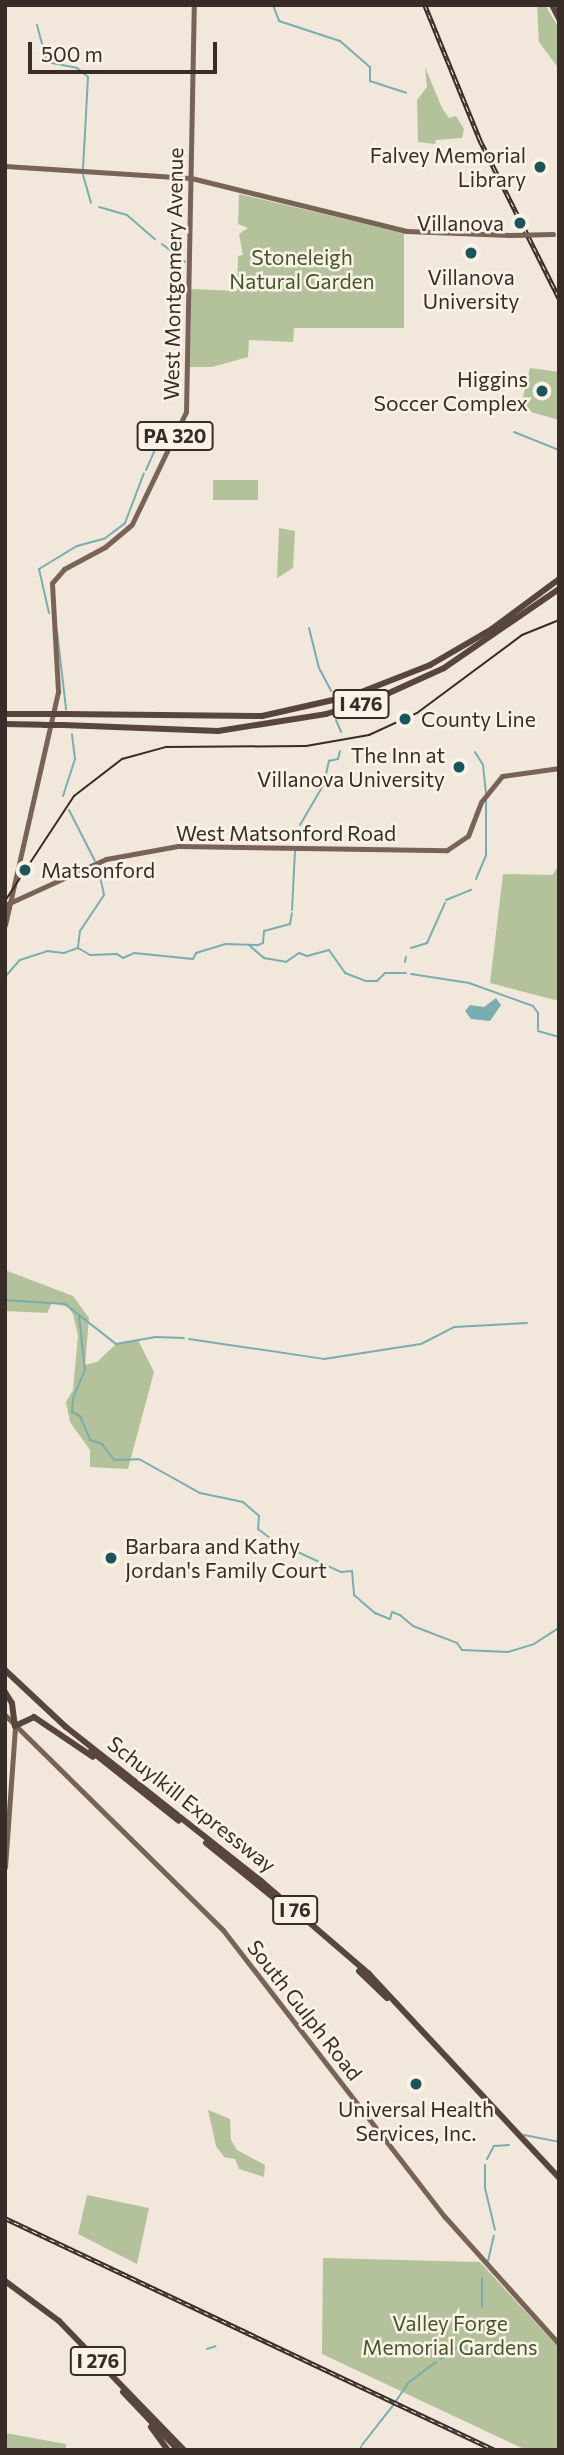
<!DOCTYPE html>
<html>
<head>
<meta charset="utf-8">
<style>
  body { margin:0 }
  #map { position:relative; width:564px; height:2455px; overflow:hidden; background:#f2e7db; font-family:Commissioner,sans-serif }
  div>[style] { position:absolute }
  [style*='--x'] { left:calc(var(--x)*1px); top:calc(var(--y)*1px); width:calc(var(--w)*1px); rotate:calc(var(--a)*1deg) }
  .green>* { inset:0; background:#b4c29b; transform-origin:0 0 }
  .water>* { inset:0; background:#79aeb0 }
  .stream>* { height:2px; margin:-1px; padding:0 1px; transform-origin:1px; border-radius:1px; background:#79aeb0 }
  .major>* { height:5px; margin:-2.5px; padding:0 2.5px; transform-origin:2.5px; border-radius:2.5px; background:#796358 }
  .highway>* { height:6px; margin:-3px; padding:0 3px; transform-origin:3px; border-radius:3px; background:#58463e }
  .tram>* { height:2px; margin:-1px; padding:0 1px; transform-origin:1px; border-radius:1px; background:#372c27 }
  .rail>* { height:4.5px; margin-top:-2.25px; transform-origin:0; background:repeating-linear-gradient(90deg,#faf1e7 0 5px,#372c27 0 10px); box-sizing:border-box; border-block:2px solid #372c27 }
  .major-bridge>* { height:5px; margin:-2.5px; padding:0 2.5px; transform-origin:2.5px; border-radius:2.5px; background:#796358 }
  .highway-bridge>* { height:6px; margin:-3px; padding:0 3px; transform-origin:3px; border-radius:3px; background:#58463e }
  .dots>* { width:19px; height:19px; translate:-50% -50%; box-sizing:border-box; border:4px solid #faf1e7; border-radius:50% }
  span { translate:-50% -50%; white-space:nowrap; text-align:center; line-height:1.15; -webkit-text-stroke:5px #faf1e7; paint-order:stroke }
  .shield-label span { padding:2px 5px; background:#faf1e7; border:2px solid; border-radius:5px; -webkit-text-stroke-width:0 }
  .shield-label { font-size:19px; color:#372c27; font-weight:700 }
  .poi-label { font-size:21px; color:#372c27 }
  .right { translate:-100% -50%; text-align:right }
  .left { translate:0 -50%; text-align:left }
  .park-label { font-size:21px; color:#46562b }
  .street-label { font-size:21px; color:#372c27 }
  .frame { position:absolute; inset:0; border:7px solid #372c27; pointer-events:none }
  .scale { position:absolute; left:28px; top:42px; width:189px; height:32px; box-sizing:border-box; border:4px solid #372c27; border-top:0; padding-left:9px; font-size:21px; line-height:24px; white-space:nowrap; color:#372c27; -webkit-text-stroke:5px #faf1e7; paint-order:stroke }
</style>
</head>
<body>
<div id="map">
  <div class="green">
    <div style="clip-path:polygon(537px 5px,545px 5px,559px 28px,559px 69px,539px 42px)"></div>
    <div style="clip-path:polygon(425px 67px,442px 108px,449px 118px,456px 116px,464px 129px,462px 138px,436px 140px,435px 144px,418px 142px,417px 100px,427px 87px)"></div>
    <div style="clip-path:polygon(239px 194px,404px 233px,404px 328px,294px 328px,293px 342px,249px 340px,248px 357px,212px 367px,190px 367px,191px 289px,237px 291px,238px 256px,243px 255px,239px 234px,248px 228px,238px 224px)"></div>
    <div style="clip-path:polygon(530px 368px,559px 372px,559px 420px,520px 409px)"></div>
    <div style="left:258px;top:480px;width:20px;height:45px;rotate:90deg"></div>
    <div style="clip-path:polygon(279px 528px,295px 531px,293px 568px,277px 578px)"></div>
    <div style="clip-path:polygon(559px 866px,559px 1001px,490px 983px,503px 874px,552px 875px)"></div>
    <div style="clip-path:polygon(5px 1270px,73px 1296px,89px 1318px,85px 1365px,97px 1362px,117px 1343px,138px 1340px,154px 1372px,128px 1469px,90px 1467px,90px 1450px,70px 1422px,66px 1402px,73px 1390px,78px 1336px,73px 1314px,68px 1307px,52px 1303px,47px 1313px,5px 1311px)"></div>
    <div style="clip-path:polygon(208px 2110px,230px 2119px,231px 2140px,237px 2150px,265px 2165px,264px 2177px,239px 2169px,235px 2159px,224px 2157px,216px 2146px)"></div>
    <div style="clip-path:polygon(87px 2195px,149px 2208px,137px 2264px,78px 2234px)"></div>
    <div style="clip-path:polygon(323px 2258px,480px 2262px,559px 2348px,559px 2450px,526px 2450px,322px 2354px)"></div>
    <div style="clip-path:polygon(5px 2433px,66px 2444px,66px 2450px,5px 2450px)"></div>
  </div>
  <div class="water">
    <div style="clip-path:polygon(496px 998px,501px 1005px,490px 1021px,471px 1019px,465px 1011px,470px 1005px,484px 1007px)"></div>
  </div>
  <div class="stream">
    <div style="--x:273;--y:5;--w:17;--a:69"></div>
    <div style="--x:279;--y:21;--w:64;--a:18.2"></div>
    <div style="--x:340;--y:41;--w:40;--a:41"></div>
    <div style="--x:370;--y:67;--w:14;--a:90"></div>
    <div style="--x:370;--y:81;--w:38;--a:18"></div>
    <div style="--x:37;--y:25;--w:38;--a:75"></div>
    <div style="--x:47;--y:62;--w:31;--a:11"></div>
    <div style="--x:77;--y:68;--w:14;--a:39"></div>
    <div style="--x:88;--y:77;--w:92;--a:93.1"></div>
    <div style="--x:83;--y:175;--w:29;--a:74"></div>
    <div style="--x:99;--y:207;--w:29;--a:16"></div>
    <div style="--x:127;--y:215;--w:37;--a:41"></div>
    <div style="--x:162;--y:244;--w:29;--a:38"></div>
    <div style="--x:514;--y:432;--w:48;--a:21.8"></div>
    <div style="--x:146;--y:470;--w:22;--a:-66"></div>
    <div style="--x:49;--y:613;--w:45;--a:-102.8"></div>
    <div style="--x:39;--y:569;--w:44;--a:-31.2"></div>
    <div style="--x:77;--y:546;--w:28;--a:-15"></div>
    <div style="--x:104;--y:539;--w:26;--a:-37"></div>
    <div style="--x:125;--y:523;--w:53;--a:-69.2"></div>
    <div style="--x:309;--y:628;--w:41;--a:76"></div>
    <div style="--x:319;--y:668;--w:26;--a:62"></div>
    <div style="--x:57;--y:631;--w:79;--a:83.4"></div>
    <div style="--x:336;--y:720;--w:13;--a:67"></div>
    <div style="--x:475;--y:752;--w:15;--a:58"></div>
    <div style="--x:483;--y:765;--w:29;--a:84"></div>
    <div style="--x:63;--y:796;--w:39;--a:-72"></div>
    <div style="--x:75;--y:759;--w:25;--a:-97"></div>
    <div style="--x:69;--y:810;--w:57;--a:63"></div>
    <div style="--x:300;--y:825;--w:48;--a:-59.7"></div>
    <div style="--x:324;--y:784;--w:24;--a:-78"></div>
    <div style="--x:329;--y:761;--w:9;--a:-13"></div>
    <div style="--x:338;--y:759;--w:8;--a:-76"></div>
    <div style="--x:476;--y:879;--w:25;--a:-67"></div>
    <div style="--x:486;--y:856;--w:57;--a:-90"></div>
    <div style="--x:446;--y:900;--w:27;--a:-22"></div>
    <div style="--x:292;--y:910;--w:59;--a:-87.1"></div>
    <div style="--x:249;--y:945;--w:20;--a:41"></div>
    <div style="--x:264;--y:958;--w:22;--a:10"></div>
    <div style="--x:286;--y:962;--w:16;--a:-35"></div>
    <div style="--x:299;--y:953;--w:9;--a:21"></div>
    <div style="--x:307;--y:956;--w:23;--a:-15"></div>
    <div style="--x:329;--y:950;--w:28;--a:55"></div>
    <div style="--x:345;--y:973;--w:22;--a:21"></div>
    <div style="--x:366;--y:981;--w:11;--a:0"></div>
    <div style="--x:377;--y:981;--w:11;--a:-45"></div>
    <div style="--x:385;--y:973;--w:21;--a:0"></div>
    <div style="--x:78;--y:947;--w:16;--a:-83"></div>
    <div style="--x:80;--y:931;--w:43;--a:-56.3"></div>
    <div style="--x:104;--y:895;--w:29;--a:-102"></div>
    <div style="--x:411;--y:948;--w:17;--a:-17"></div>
    <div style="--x:427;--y:943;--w:44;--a:-65.8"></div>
    <div style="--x:405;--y:962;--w:5;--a:-79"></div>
    <div style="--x:411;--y:974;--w:59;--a:8.8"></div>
    <div style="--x:469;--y:983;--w:68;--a:19.8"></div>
    <div style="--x:533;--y:1006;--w:9;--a:54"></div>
    <div style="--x:538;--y:1013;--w:16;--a:90"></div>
    <div style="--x:5;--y:977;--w:23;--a:-49"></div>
    <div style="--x:20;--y:960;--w:28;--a:-18"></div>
    <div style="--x:47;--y:951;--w:17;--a:7"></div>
    <div style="--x:64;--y:953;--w:15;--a:-20"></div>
    <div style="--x:78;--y:948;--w:14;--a:30"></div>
    <div style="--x:90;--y:955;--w:27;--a:-2"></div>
    <div style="--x:117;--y:954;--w:7;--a:34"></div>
    <div style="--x:123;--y:958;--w:12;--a:-24"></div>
    <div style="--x:134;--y:953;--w:59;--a:5.8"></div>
    <div style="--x:193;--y:959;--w:7;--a:-63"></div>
    <div style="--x:196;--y:953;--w:30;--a:-17"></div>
    <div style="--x:225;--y:944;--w:33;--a:2"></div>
    <div style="--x:258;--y:945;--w:5;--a:-22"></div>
    <div style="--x:263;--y:943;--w:12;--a:-85"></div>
    <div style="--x:264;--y:931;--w:27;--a:-15"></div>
    <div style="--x:290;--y:924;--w:11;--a:-80"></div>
    <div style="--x:538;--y:1031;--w:22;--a:16"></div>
    <div style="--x:5;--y:1300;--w:60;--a:3.8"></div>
    <div style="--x:65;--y:1304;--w:65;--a:38.1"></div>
    <div style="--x:116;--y:1344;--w:39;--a:-10"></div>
    <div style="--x:154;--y:1337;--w:30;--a:2"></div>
    <div style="--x:79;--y:1316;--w:54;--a:83.7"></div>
    <div style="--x:85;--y:1370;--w:30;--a:113"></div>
    <div style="--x:73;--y:1398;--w:14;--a:94"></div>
    <div style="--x:72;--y:1412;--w:9;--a:27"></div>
    <div style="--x:80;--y:1416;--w:26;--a:67"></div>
    <div style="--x:90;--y:1440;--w:13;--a:18"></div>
    <div style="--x:102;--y:1444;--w:20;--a:53"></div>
    <div style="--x:114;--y:1460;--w:25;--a:-2"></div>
    <div style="--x:139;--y:1459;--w:70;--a:29.1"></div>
    <div style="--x:200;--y:1493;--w:44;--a:11.8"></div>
    <div style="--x:243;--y:1502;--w:21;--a:41"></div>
    <div style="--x:259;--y:1516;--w:13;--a:94"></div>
    <div style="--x:258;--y:1529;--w:20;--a:37"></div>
    <div style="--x:274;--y:1541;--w:74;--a:24.8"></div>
    <div style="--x:341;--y:1572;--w:11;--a:-5"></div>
    <div style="--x:352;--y:1571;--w:24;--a:85"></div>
    <div style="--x:354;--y:1595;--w:28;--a:41"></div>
    <div style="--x:375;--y:1613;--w:16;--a:22"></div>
    <div style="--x:390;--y:1619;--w:7;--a:-74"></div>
    <div style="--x:392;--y:1612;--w:9;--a:21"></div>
    <div style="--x:400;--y:1615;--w:17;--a:40"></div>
    <div style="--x:413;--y:1626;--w:47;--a:21.1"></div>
    <div style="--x:457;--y:1643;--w:9;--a:54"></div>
    <div style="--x:462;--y:1650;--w:46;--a:2.5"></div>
    <div style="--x:508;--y:1652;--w:27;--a:-17"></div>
    <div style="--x:534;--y:1644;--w:30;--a:-33"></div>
    <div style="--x:189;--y:1339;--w:136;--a:8.4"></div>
    <div style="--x:324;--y:1359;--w:98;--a:-8.8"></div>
    <div style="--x:421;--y:1344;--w:37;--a:-27"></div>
    <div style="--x:454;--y:1327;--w:73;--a:-3.1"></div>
    <div style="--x:524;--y:2135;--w:36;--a:11"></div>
    <div style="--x:487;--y:2159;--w:15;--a:-62"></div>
    <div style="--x:494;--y:2146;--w:15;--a:-4"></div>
    <div style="--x:485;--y:2165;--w:23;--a:90"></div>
    <div style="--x:485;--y:2188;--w:43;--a:76.6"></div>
    <div style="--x:488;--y:2261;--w:26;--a:-77"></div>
    <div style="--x:482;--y:2278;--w:29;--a:90"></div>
    <div style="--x:207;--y:2349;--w:9;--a:-18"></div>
    <div style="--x:441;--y:2359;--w:29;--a:-35"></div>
    <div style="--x:396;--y:2401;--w:22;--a:-56"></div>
    <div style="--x:408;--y:2383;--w:35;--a:-37"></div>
    <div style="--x:362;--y:2445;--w:52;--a:-52"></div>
    <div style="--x:361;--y:2450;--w:3;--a:-90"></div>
  </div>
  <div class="major">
    <div style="--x:5;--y:166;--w:186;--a:3.7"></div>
    <div style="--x:191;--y:178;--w:221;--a:13.8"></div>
    <div style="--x:406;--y:231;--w:105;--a:2.2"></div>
    <div style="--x:5;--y:905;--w:111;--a:-24.5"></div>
    <div style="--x:106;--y:859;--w:73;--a:-10.2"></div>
    <div style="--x:178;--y:846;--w:269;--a:0.9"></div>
    <div style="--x:447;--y:850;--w:25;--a:-34"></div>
    <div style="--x:468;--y:836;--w:36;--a:-69"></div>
    <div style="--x:481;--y:802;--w:33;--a:-51"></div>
    <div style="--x:502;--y:776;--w:58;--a:-8"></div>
    <div style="--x:5;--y:925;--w:240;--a:-77.2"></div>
    <div style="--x:58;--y:691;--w:108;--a:-93.2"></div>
    <div style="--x:52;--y:583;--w:18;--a:-49"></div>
    <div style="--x:64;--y:569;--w:47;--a:-28.2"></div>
    <div style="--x:105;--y:547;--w:35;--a:-40"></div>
    <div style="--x:132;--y:524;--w:124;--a:-64.3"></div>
    <div style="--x:186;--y:412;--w:407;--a:-88.9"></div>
    <div style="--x:5;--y:1715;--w:306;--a:44.6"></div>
    <div style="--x:223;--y:1930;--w:363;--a:52.3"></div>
    <div style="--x:445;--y:2217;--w:171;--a:48.1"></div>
    <div style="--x:5;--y:1867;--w:141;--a:-85.9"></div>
  </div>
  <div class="highway">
    <div style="--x:552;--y:5;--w:16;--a:63"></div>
    <div style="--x:5;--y:714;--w:40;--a:0"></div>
    <div style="--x:65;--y:714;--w:197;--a:0.6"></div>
    <div style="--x:262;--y:716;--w:91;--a:-12.7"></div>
    <div style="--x:351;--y:696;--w:85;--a:-21.4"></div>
    <div style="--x:430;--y:665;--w:72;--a:-30.1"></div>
    <div style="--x:492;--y:629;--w:84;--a:-36.7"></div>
    <div style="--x:5;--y:724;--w:39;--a:1"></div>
    <div style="--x:63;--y:725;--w:155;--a:2.2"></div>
    <div style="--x:218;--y:731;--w:109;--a:-8.9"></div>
    <div style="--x:326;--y:714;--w:54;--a:-17.1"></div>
    <div style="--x:378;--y:698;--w:72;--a:-24.4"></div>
    <div style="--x:444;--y:668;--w:140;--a:-34.5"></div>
    <div style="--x:5;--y:1670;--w:83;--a:43.1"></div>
    <div style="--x:66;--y:1727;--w:248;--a:38.3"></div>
    <div style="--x:261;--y:1881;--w:143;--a:40.7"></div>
    <div style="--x:369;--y:1974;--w:279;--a:47"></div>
    <div style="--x:5;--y:1692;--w:13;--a:58"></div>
    <div style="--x:12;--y:1703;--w:23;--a:83"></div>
    <div style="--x:15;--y:1726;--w:21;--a:-25"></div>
    <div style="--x:34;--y:1717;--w:71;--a:34.1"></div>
    <div style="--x:91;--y:1751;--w:112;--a:38.5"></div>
    <div style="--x:206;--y:1843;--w:122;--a:39"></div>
    <div style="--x:359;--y:1971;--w:39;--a:44"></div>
    <div style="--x:5;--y:2281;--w:67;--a:36.5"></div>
    <div style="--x:59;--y:2321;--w:180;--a:45.9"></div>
    <div style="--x:123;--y:2392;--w:80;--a:46.5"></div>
    <div style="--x:151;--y:2427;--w:29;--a:54"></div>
  </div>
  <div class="tram">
    <div style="--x:5;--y:901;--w:126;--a:-56.7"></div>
    <div style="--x:74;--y:796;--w:61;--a:-37.6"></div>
    <div style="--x:122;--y:759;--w:46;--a:-15.3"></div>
    <div style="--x:166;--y:747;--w:140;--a:-0.4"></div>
    <div style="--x:306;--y:746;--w:64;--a:-9.9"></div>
    <div style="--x:369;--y:735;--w:53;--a:-24.6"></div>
    <div style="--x:417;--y:713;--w:131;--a:-36.6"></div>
    <div style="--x:522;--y:635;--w:40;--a:-22"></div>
  </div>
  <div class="rail">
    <div style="--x:425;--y:5;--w:146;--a:67.8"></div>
    <div style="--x:480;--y:140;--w:177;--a:63.4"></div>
    <div style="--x:5;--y:2218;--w:542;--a:25.34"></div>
  </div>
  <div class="major-bridge">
    <div style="--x:511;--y:235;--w:42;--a:-1.4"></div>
  </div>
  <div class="highway-bridge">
    <div style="--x:45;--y:714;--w:20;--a:0"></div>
    <div style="--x:44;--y:725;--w:19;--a:0"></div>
  </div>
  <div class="dots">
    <div style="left:540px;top:167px;background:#1c5559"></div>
    <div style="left:520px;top:223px;background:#1c5559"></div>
    <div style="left:471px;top:253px;background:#1c5559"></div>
    <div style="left:542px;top:391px;background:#1c5559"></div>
    <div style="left:405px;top:719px;background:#1c5559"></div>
    <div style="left:459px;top:767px;background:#1c5559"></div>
    <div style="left:25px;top:870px;background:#1c5559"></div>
    <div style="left:111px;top:1558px;background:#1c5559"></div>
    <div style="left:416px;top:2084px;background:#1c5559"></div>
  </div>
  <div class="shield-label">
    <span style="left:175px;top:436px">PA 320</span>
    <span style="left:361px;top:704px">I 476</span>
    <span style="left:295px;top:1910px">I 76</span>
    <span style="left:98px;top:2361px">I 276</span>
  </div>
  <div class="poi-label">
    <span class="right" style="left:526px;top:167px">Falvey Memorial<br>Library</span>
    <span class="right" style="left:504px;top:223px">Villanova</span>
    <span style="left:471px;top:289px">Villanova<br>University</span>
    <span class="right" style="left:528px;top:391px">Higgins<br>Soccer Complex</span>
    <span class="left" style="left:421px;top:719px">County Line</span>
    <span class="right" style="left:445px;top:767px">The Inn at<br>Villanova University</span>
    <span class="left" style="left:41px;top:870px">Matsonford</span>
    <span class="left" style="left:125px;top:1558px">Barbara and Kathy<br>Jordan's Family Court</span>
    <span style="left:416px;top:2121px">Universal Health<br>Services, Inc.</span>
  </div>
  <div class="park-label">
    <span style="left:302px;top:269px">Stoneleigh<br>Natural Garden</span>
    <span style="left:450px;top:2335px">Valley Forge<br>Memorial Gardens</span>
  </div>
  <div class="street-label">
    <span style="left:173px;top:274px;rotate:-89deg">West Montgomery Avenue</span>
    <span style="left:286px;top:833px">West Matsonford Road</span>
    <span style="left:192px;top:1804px;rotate:38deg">Schuylkill Expressway</span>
    <span style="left:305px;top:2010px;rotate:52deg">South Gulph Road</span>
  </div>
  <div class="frame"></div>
  <div class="scale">500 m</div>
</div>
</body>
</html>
